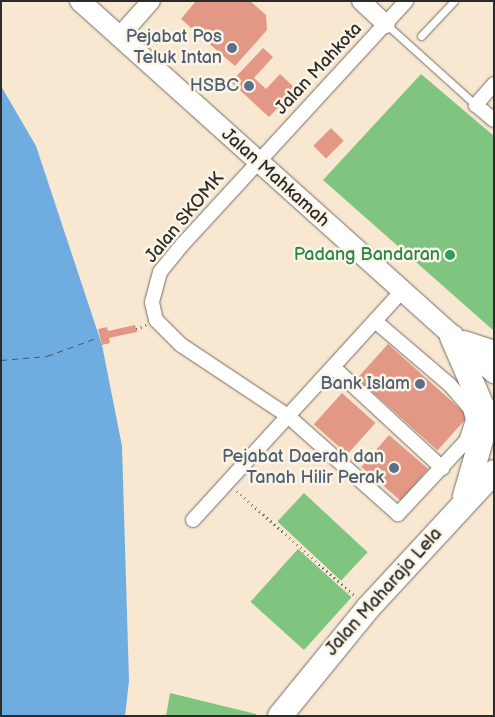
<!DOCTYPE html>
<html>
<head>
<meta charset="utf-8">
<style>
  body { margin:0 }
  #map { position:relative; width:495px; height:717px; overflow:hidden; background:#f8e8d1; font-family:"Balsamiq Sans",sans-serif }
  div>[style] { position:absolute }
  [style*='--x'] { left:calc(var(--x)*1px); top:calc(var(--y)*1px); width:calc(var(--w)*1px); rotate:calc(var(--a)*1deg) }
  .green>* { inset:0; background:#7fc580; transform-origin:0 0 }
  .water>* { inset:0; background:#6fade1 }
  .ferry>* { height:1px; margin-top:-0.5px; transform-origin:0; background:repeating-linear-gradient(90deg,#43586b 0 6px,transparent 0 11px) }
  .building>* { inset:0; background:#e39785; transform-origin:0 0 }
  .path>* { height:2.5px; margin-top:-1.25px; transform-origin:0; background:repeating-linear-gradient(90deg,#736d65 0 1px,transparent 0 5px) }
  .roads { filter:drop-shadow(0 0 1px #736d65) drop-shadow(0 0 1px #736d65) }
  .service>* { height:7px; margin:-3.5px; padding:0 3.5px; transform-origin:3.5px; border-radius:3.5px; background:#fff }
  .minor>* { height:14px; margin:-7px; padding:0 7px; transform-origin:7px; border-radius:7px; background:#fff }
  .tertiary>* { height:18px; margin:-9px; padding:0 9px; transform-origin:9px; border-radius:9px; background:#fff }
  .secondary>* { height:20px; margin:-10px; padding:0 10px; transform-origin:10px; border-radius:10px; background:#fff }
  .trunk>* { height:24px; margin:-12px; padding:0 12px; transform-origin:12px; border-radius:12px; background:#fff }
  .dots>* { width:14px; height:14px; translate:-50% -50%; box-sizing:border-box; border:2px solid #fcf5e5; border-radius:50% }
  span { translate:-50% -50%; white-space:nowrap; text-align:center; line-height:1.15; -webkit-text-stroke:5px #fcf5e5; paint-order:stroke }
  .service-label { font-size:18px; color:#4e5e75 }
  .right { translate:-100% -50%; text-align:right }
  .street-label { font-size:18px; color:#2b2b2b }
  .leisure-label { font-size:18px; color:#27864d }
  .frame { position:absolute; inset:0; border:2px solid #2b2b2b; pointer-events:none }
</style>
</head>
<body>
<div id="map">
  <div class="green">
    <div style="clip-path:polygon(421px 74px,494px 136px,494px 331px,323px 180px)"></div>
    <div style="left:304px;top:493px;width:87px;height:39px;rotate:43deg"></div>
    <div style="left:298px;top:549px;width:72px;height:71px;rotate:42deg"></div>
    <div style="clip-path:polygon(170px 693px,256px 714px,256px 716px,166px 716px)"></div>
  </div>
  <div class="water">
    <div style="clip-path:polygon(1px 86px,36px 146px,102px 345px,122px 446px,129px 681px,125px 716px,1px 716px)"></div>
  </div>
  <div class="ferry">
    <div style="--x:1;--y:360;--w:46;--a:-5"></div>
    <div style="--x:47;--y:356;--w:55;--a:-20.1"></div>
  </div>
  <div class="building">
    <div style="clip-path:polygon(196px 1px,250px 1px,266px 15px,267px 30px,235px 66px,181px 19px)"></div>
    <div style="clip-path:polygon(263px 48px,273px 57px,254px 78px,266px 89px,280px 74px,296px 89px,269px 117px,231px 82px)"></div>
    <div style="left:331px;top:128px;width:18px;height:25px;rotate:45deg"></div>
    <div style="clip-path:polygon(135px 325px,137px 332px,109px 338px,110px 343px,102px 345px,98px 329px,107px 327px,108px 331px)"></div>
    <div style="left:388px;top:344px;width:108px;height:46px;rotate:42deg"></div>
    <div style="left:342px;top:393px;width:45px;height:42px;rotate:42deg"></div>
    <div style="left:389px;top:435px;width:52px;height:42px;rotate:41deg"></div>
  </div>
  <div class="path">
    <div style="--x:136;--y:329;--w:11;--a:-22"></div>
    <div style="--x:237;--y:491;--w:159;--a:41.7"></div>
  </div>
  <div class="roads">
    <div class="service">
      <div style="--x:387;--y:25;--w:120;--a:42"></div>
      <div style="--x:421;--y:36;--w:48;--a:-46.7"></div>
    </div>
    <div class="minor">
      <div style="--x:494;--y:84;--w:28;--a:131"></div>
      <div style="--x:476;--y:105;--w:23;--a:40"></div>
      <div style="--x:375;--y:321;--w:99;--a:40.5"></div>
      <div style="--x:450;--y:385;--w:30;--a:49"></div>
      <div style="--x:470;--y:408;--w:12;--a:76"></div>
      <div style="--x:473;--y:420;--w:22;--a:108"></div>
      <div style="--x:466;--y:441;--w:100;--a:133"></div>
      <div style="--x:398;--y:514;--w:147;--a:-138.3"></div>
      <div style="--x:288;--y:416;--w:128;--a:-146.4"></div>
      <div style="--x:181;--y:345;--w:35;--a:-135"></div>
      <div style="--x:156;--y:320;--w:18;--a:-103"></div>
      <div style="--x:152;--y:302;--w:31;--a:-75"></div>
      <div style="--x:160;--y:272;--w:35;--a:-51"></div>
      <div style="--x:182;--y:245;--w:331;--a:-47.4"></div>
      <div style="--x:333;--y:367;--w:149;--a:42.8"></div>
      <div style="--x:193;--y:520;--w:309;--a:-47.6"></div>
    </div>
    <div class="tertiary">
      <div style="--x:361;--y:1;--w:34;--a:43"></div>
      <div style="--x:119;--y:37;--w:48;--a:-48.4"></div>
    </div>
    <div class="secondary">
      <div style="--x:80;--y:1;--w:557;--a:41.94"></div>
      <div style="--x:464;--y:341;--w:32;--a:18"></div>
    </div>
    <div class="trunk">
      <div style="--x:452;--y:337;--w:75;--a:66.5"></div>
      <div style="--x:482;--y:406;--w:24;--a:85"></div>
      <div style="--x:484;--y:430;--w:69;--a:106.1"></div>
      <div style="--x:280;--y:716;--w:139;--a:-50.8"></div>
      <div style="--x:368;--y:608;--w:185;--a:-47.2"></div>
    </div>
  </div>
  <div class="dots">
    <div style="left:232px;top:48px;background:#5c6f8a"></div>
    <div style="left:249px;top:86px;background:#5c6f8a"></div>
    <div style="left:450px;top:255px;background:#2e9e5b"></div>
    <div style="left:420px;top:384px;background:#5c6f8a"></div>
    <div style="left:394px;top:468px;background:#5c6f8a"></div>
  </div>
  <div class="service-label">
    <span class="right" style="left:222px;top:48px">Pejabat Pos<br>Teluk Intan</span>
    <span class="right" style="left:239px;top:86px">HSBC</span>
    <span class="right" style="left:410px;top:384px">Bank Islam</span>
    <span class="right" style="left:384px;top:468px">Pejabat Daerah dan<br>Tanah Hilir Perak</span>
  </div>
  <div class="street-label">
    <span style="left:319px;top:69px;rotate:-47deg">Jalan Mahkota</span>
    <span style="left:275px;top:178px;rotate:42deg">Jalan Mahkamah</span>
    <span style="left:185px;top:218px;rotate:-50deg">Jalan SKOMK</span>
    <span style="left:384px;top:592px;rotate:-48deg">Jalan Maharaja Lela</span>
  </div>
  <div class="leisure-label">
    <span class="right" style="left:440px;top:255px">Padang Bandaran</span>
  </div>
  <div class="frame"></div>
</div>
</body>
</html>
